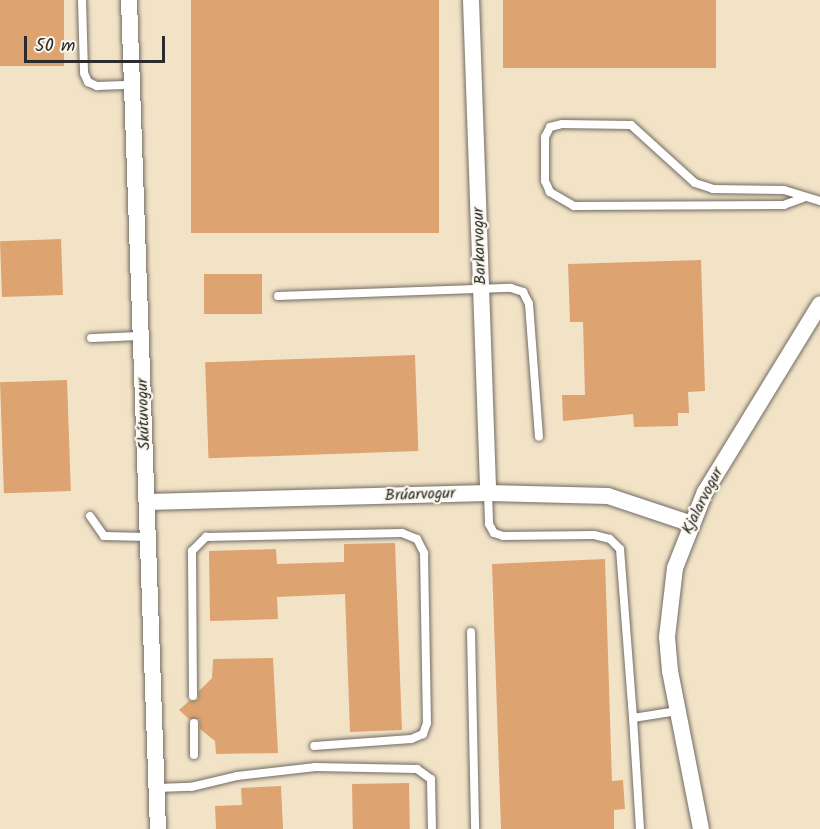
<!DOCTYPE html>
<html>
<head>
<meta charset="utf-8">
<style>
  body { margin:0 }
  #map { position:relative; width:820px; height:829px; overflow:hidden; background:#f2e3c7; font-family:Kalam,sans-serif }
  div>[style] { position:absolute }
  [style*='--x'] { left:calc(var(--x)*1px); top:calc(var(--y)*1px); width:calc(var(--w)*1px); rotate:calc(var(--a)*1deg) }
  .building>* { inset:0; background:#dda471; transform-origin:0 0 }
  .roads { filter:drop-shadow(0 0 2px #716b62) drop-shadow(0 0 2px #716b62) }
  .lane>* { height:8px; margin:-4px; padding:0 4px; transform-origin:4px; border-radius:4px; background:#fff }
  .street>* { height:16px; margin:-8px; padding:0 8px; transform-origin:8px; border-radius:8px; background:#fff }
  span { translate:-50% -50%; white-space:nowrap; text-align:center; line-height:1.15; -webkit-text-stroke:4.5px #fbf7ec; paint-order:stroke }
  .street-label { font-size:16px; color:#2b2b2b }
  .scale { position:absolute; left:24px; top:36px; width:141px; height:27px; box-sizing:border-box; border:3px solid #2b2b2b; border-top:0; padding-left:8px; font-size:18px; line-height:21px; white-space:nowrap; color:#2b2b2b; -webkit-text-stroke:4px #fbf7ec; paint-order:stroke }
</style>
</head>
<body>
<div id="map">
  <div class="building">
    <div style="left:0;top:0;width:64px;height:66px"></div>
    <div style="left:191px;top:0;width:248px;height:233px"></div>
    <div style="left:503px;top:0;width:213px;height:68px"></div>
    <div style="left:61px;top:239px;width:56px;height:61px;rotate:88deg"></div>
    <div style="clip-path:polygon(701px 260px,705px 391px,688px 392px,689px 413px,678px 413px,678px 426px,634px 427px,633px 414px,563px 421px,562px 395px,585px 395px,583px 322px,570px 322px,568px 264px)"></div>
    <div style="left:204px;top:274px;width:58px;height:40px"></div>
    <div style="left:415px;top:355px;width:96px;height:210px;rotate:88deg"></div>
    <div style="left:67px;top:380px;width:111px;height:67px;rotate:88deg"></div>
    <div style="clip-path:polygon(395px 543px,402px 730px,350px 732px,345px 594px,277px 597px,278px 619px,210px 621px,209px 551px,276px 549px,277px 564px,344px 562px,344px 544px)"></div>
    <div style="clip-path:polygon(605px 559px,612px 781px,623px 780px,625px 809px,614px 810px,614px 829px,501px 829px,492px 564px)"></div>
    <div style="clip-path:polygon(273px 658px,278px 753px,216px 754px,215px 741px,200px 729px,199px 719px,189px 719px,179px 710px,189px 701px,198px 700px,199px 691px,212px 678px,213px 659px)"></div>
    <div style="left:409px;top:783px;width:46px;height:57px;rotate:89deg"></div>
    <div style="clip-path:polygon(281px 786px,283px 829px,216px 829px,215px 806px,242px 805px,241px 788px)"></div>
  </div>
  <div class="roads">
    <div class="lane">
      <div style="--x:82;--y:0;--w:73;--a:88.4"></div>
      <div style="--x:84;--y:73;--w:10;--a:66"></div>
      <div style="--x:88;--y:82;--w:10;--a:24"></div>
      <div style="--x:97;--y:86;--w:35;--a:-2"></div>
      <div style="--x:803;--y:198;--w:20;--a:160"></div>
      <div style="--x:784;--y:205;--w:210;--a:179.7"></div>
      <div style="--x:574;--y:206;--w:28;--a:-150"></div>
      <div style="--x:550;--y:192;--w:12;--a:-114"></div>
      <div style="--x:545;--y:181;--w:44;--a:-90"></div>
      <div style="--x:545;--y:137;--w:11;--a:-63"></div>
      <div style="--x:550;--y:127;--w:12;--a:-14"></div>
      <div style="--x:562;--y:124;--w:69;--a:0.8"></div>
      <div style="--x:631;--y:125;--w:86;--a:42.2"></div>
      <div style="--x:695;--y:183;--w:19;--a:18"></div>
      <div style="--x:713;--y:189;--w:71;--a:0.8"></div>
      <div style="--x:784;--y:190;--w:38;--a:17"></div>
      <div style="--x:278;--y:296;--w:233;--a:-2"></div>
      <div style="--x:511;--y:288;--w:13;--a:18"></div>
      <div style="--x:523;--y:292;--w:13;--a:63"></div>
      <div style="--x:529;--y:304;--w:133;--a:85.7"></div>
      <div style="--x:91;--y:338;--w:50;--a:-2.3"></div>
      <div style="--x:488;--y:493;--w:31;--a:88"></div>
      <div style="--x:489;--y:524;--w:10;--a:61"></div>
      <div style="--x:494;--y:533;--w:9;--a:18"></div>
      <div style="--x:503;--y:536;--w:91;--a:-0.6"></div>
      <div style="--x:594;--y:535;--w:16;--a:14"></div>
      <div style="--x:610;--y:539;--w:14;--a:45"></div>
      <div style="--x:620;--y:549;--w:169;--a:85.6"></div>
      <div style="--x:90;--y:516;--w:24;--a:55"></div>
      <div style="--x:104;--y:536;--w:44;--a:1.3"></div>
      <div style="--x:471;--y:632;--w:197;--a:88.8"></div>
      <div style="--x:193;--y:696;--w:145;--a:-90.4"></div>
      <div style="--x:192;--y:551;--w:20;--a:-45"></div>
      <div style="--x:206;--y:537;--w:196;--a:-1.2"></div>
      <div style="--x:402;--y:533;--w:16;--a:22"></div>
      <div style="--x:417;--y:539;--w:16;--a:63"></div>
      <div style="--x:424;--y:553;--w:170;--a:89"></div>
      <div style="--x:427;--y:723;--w:12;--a:110"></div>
      <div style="--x:423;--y:734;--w:13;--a:157"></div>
      <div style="--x:411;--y:739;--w:97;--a:175.9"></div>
      <div style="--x:194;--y:723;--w:32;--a:90"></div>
      <div style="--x:157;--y:788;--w:34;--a:-2"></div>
      <div style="--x:191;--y:787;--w:47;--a:-13.4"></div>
      <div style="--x:237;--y:776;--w:79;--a:-6.6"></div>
      <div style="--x:315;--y:767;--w:102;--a:1.1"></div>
      <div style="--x:417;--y:769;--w:17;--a:36"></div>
      <div style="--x:431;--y:779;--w:50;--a:88.9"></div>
      <div style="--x:640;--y:829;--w:111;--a:-93.6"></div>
      <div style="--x:633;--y:718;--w:45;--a:-9"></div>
    </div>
    <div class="street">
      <div style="--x:129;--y:0;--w:830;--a:88"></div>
      <div style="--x:471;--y:0;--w:493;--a:88"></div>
      <div style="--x:147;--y:502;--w:341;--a:-1.5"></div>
      <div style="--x:488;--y:493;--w:120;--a:1.4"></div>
      <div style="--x:608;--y:496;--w:85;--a:18.4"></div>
      <div style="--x:701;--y:829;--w:161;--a:-101.1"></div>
      <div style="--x:670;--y:671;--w:34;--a:-95"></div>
      <div style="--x:667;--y:637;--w:69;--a:-83.4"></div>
      <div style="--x:675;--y:568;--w:82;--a:-68.5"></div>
      <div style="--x:705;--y:492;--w:220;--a:-58.5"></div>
    </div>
  </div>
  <div class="street-label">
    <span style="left:480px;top:246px;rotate:-92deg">Barkarvogur</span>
    <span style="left:144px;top:414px;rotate:-92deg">Skútuvogur</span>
    <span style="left:420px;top:495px;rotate:-2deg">Brúarvogur</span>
    <span style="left:703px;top:501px;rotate:-63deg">Kjalarvogur</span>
  </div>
  <div class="scale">50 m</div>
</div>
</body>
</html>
